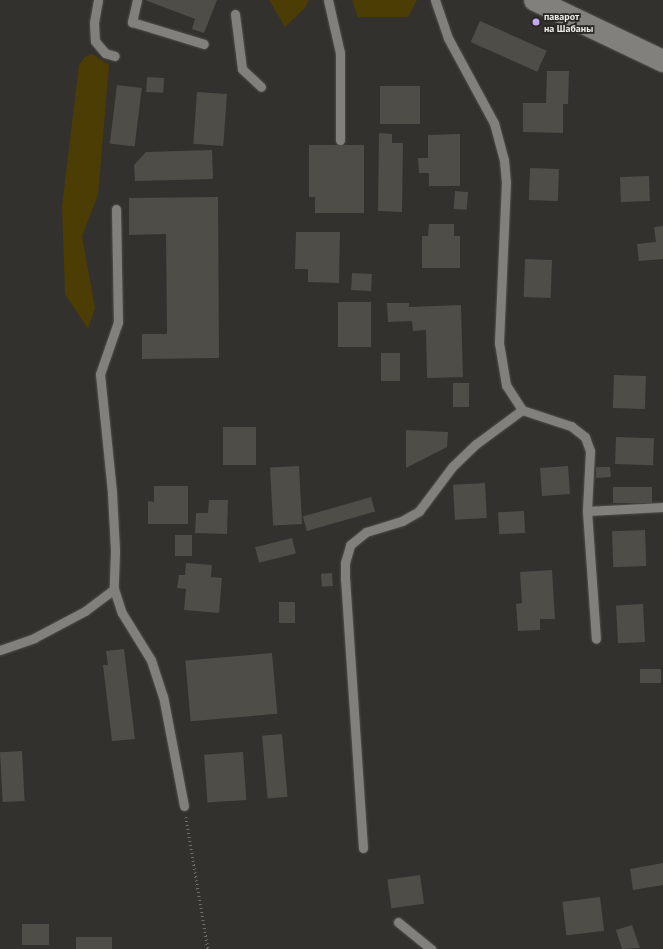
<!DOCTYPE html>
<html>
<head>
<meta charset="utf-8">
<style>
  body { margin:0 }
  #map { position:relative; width:663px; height:949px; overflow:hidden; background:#32312d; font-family:"PT Sans",sans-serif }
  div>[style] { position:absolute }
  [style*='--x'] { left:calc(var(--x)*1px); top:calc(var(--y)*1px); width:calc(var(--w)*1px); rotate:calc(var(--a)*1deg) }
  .green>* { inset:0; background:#4c3d05 }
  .building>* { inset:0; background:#4e4d48; transform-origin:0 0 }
  .path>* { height:2.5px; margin-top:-1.25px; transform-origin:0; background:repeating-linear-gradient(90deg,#6f6e6a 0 1px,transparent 0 4px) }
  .roads { filter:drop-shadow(0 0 1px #51504c) drop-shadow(0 0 1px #51504c) }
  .service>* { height:9px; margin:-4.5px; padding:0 4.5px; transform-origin:4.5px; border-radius:4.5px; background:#82807c }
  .secondary>* { height:22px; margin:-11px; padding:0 11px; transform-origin:11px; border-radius:11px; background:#82807c }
  .dots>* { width:11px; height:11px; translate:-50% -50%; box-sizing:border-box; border:2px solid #282723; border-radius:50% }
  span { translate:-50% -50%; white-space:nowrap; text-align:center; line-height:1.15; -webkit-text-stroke:3.5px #282723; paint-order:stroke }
  .poi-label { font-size:10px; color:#ededea; font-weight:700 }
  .left { translate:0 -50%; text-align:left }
</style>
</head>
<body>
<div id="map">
  <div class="green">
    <div style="clip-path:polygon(269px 0,309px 0,305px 8px,285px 27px)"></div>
    <div style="clip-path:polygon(352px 0,417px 0,408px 17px,358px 17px)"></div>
    <div style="clip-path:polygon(92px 54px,109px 65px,98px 195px,82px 236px,95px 308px,88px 329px,65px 294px,62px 206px,79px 65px,85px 57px)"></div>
  </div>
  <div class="building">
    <div style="clip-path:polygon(145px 0,217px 0,204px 33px,192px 29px,195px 19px)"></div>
    <div style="left:480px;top:21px;width:73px;height:23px;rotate:24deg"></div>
    <div style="clip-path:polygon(547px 71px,569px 71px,568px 104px,563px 104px,563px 133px,523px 132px,523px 103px,546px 103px)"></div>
    <div style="left:147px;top:77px;width:17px;height:15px;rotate:3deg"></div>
    <div style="left:117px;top:85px;width:25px;height:59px;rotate:7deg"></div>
    <div style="left:380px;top:86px;width:40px;height:38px"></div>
    <div style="left:197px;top:92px;width:30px;height:52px;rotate:4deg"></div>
    <div style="clip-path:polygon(379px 133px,392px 134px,392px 143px,403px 143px,402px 212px,378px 211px)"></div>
    <div style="clip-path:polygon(460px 134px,460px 186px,429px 186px,429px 173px,419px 173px,418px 158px,428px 158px,428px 135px)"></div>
    <div style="clip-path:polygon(309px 145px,364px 145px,364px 213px,315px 213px,315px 197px,309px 197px)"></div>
    <div style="clip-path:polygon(212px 150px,213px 179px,135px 181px,134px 165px,146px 152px)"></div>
    <div style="left:530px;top:168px;width:29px;height:32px;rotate:2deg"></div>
    <div style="left:649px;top:176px;width:25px;height:29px;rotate:88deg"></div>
    <div style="left:455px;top:191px;width:13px;height:18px;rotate:4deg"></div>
    <div style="clip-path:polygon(218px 197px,219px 358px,142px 359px,142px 334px,167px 334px,166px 234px,129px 235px,129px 198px)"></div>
    <div style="clip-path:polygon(429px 224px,454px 224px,454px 236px,460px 236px,460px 268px,422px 268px,422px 236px,428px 236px)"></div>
    <div style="clip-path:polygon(663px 226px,663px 259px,639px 261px,637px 244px,656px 242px,654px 227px)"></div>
    <div style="clip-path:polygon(296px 232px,340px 232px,339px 283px,308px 282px,308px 269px,295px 269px)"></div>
    <div style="left:525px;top:259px;width:27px;height:38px;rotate:2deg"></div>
    <div style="left:352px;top:273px;width:20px;height:17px;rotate:3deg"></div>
    <div style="left:338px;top:302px;width:33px;height:45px"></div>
    <div style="clip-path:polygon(387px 303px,409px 303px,409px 307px,461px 305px,463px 377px,427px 378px,426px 330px,413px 331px,412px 321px,388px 322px)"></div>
    <div style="left:381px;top:353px;width:19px;height:28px"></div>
    <div style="left:614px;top:375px;width:32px;height:33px;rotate:2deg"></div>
    <div style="left:453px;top:383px;width:16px;height:24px"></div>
    <div style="left:223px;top:427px;width:33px;height:38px"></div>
    <div style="clip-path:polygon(406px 430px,448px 432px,447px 447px,406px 468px)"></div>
    <div style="left:616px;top:437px;width:38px;height:27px;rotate:2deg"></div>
    <div style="left:299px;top:466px;width:58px;height:29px;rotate:87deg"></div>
    <div style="left:568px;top:466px;width:28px;height:28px;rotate:86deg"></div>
    <div style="clip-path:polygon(596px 467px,610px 467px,611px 477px,596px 478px)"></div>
    <div style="left:485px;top:483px;width:35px;height:32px;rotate:87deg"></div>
    <div style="clip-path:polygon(154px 486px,188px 486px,188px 524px,148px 524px,148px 501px,154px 502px)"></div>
    <div style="left:652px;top:487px;width:16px;height:39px;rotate:90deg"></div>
    <div style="left:371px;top:497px;width:15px;height:71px;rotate:74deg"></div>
    <div style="clip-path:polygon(209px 500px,228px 500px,227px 534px,195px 533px,196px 513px,208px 513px)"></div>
    <div style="left:524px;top:511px;width:22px;height:26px;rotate:87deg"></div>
    <div style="left:645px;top:530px;width:36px;height:33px;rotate:88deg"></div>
    <div style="left:192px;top:535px;width:21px;height:17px;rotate:90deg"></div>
    <div style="left:292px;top:538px;width:16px;height:38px;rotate:76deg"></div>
    <div style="clip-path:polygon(186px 563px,212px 565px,211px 577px,222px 578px,219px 613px,184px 610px,186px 589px,177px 588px,179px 575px,185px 575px)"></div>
    <div style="clip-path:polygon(552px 570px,555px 619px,540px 619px,540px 630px,518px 631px,516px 604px,522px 603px,520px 572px)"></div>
    <div style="left:332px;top:573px;width:13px;height:11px;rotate:86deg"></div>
    <div style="left:279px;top:602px;width:16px;height:21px"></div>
    <div style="left:643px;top:604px;width:38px;height:27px;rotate:87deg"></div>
    <div style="clip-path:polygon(124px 649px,135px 739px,112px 741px,103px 665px,108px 665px,106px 651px)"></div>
    <div style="left:272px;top:653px;width:61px;height:87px;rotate:85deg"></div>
    <div style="left:661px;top:669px;width:14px;height:21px;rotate:90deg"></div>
    <div style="left:282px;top:734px;width:63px;height:20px;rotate:85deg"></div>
    <div style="left:22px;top:751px;width:50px;height:22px;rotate:87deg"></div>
    <div style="left:243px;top:752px;width:48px;height:39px;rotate:86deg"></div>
    <div style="clip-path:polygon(663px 863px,663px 885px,633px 890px,630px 869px)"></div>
    <div style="left:420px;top:875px;width:29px;height:33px;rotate:82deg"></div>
    <div style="left:600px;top:897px;width:34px;height:38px;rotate:83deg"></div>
    <div style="left:49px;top:924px;width:21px;height:27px;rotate:90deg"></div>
    <div style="clip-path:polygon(632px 925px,640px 948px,622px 949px,616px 930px)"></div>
    <div style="left:76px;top:937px;width:36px;height:12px"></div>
  </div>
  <div class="path">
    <div style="--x:186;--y:817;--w:134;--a:80.5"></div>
  </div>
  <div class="roads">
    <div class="service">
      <div style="--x:98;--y:0;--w:23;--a:100"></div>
      <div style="--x:94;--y:23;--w:18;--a:87"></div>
      <div style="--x:95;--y:41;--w:16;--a:50"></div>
      <div style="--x:105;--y:53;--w:10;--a:17"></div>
      <div style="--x:137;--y:0;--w:23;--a:103"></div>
      <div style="--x:132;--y:22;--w:75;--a:17"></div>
      <div style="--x:328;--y:0;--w:54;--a:77.2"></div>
      <div style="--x:340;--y:53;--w:87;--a:90"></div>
      <div style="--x:435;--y:0;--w:40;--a:71.1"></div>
      <div style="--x:448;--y:38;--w:97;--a:61.6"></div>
      <div style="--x:494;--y:123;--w:38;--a:75"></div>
      <div style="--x:504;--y:160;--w:22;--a:85"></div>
      <div style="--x:506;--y:182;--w:161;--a:92.5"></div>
      <div style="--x:499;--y:343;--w:43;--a:80.5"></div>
      <div style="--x:506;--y:385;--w:30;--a:57"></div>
      <div style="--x:522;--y:410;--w:52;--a:18.1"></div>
      <div style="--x:571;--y:426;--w:18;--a:38"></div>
      <div style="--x:585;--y:437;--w:15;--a:70"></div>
      <div style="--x:590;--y:451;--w:60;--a:92.9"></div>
      <div style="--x:587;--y:511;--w:128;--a:86"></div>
      <div style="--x:235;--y:14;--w:55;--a:82.7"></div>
      <div style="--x:242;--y:69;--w:26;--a:43"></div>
      <div style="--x:116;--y:209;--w:113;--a:89"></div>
      <div style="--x:118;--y:322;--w:55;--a:109.1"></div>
      <div style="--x:100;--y:374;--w:120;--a:84.2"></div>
      <div style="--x:112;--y:493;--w:58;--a:87"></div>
      <div style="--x:115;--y:551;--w:38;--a:92"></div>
      <div style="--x:114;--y:589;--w:25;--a:72"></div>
      <div style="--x:122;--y:613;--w:55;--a:58.3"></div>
      <div style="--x:151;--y:660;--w:38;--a:72"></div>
      <div style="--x:163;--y:696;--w:112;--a:79.2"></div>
      <div style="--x:587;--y:511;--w:76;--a:-3"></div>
      <div style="--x:0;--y:650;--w:36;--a:-19"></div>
      <div style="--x:34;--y:638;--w:58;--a:-27.9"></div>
      <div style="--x:85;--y:611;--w:36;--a:-37"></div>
      <div style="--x:363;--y:848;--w:270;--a:-93.8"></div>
      <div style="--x:345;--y:579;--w:16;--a:-90"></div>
      <div style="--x:345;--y:563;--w:19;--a:-74"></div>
      <div style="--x:350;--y:545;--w:21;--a:-39"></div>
      <div style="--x:366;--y:532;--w:38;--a:-17"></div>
      <div style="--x:402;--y:521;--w:20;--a:-30"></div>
      <div style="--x:419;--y:511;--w:55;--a:-53.1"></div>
      <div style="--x:452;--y:467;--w:33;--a:-44"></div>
      <div style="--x:476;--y:444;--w:57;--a:-36.5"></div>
      <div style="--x:398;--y:922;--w:43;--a:39.3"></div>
    </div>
    <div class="secondary">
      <div style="--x:535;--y:0;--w:142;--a:25.5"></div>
    </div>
  </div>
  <div class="dots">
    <div style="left:536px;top:22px;background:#c5a7f1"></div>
  </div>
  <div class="poi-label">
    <span class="left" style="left:544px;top:22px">паварот<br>на Шабаны</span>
  </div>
</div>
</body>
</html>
